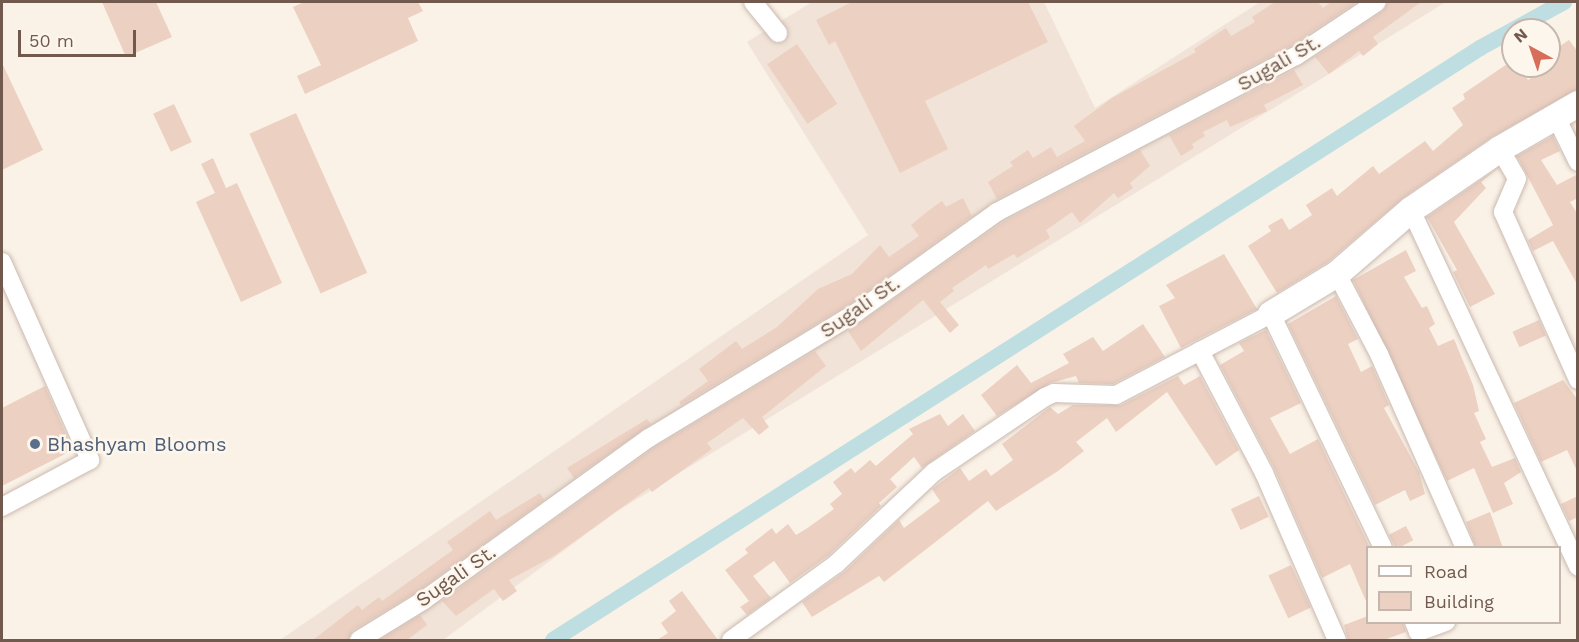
<!DOCTYPE html>
<html>
<head>
<meta charset="utf-8">
<style>
  body { margin:0 }
  #map { position:relative; width:1579px; height:642px; overflow:hidden; background:#faf2e7; font-family:"Work Sans",sans-serif }
  div>[style] { position:absolute }
  [style*='--x'] { left:calc(var(--x)*1px); top:calc(var(--y)*1px); width:calc(var(--w)*1px); rotate:calc(var(--a)*1deg) }
  .residential>* { inset:0; background:#f1e3d7 }
  .canal>* { height:16px; margin:-8px; padding:0 8px; transform-origin:8px; border-radius:8px; background:#bedee2 }
  .building>* { inset:0; background:#ecd0c2; transform-origin:0 0 }
  .roads { filter:drop-shadow(0 0 2px #cbb9af) drop-shadow(0 0 2px #cbb9af) }
  .street>* { height:18px; margin:-9px; padding:0 9px; transform-origin:9px; border-radius:9px; background:#fff }
  .secondary>* { height:26px; margin:-13px; padding:0 13px; transform-origin:13px; border-radius:13px; background:#fff }
  .dots>* { width:16px; height:16px; translate:-50% -50%; box-sizing:border-box; border:3px solid #fdf6ed; border-radius:50% }
  span { translate:-50% -50%; white-space:nowrap; text-align:center; line-height:1.15; -webkit-text-stroke:5px #fdf6ed; paint-order:stroke }
  .street-label { font-size:20px; color:#71594e }
  .service-label { font-size:20px; color:#4e5e75 }
  .left { translate:0 -50%; text-align:left }
  .frame { position:absolute; inset:0; border:3px solid #71594e; pointer-events:none }
  .legend { position:absolute; left:1366px; top:546px; width:195px; height:78px; box-sizing:border-box; background:#fdf6ed; border:2px solid #c5b7ad; margin:0; padding:8px 10px; list-style:none; font-size:18px; color:#71594e }
  .legend li { display:flex; align-items:center; gap:12px; height:30px }
  .legend b { width:30px; border:2px solid #c5b7ad }
  .north { position:absolute; left:1501px; top:18px; width:60px; height:60px; box-sizing:border-box; background:#fdf6ed; border:2px solid #c5b7ad; border-radius:50%; rotate:320deg; font-size:16px; font-weight:700; line-height:24px; text-align:center; color:#71594e }
  .north::after { content:''; display:block; margin:auto; width:21px; height:27px; background:#d76e5a; clip-path:polygon(50% 0,100% 100%,50% 72%,0 100%) }
  .scale { position:absolute; left:18px; top:30px; width:118px; height:27px; box-sizing:border-box; border:3px solid #71594e; border-top:0; padding-left:8px; font-size:18px; line-height:21px; white-space:nowrap; color:#71594e; -webkit-text-stroke:4px #fdf6ed; paint-order:stroke }
</style>
</head>
<body>
<div id="map">
  <div class="residential">
    <div style="clip-path:polygon(812px 2px,1044px 2px,1095px 108px,1260px 2px,1446px 2px,616px 512px,443px 640px,280px 640px,868px 235px,747px 42px)"></div>
  </div>
  <div class="canal">
    <div style="--x:553;--y:640;--w:1100;--a:-32.56"></div>
    <div style="--x:1480;--y:48;--w:96;--a:-28.7"></div>
  </div>
  <div class="building">
    <div style="clip-path:polygon(102px 2px,156px 2px,172px 37px,126px 57px)"></div>
    <div style="clip-path:polygon(304px 2px,418px 2px,423px 11px,408px 18px,418px 41px,305px 94px,297px 76px,321px 65px,293px 7px)"></div>
    <div style="clip-path:polygon(852px 2px,1028px 2px,1048px 42px,925px 101px,948px 149px,900px 173px,835px 41px,829px 45px,816px 20px)"></div>
    <div style="clip-path:polygon(1275px 2px,1318px 2px,1323px 8px,1331px 2px,1357px 2px,1290px 46px,997px 199px,988px 182px,1013px 166px,1010px 162px,1028px 150px,1033px 158px,1051px 147px,1057px 157px,1085px 141px,1074px 126px,1112px 98px,1196px 52px,1194px 49px,1226px 28px,1231px 36px,1255px 22px,1252px 17px)"></div>
    <div style="clip-path:polygon(1388px 2px,1421px 2px,1373px 37px,1378px 44px,1363px 56px,1359px 51px,1329px 74px,1315px 57px,1383px 11px)"></div>
    <div style="clip-path:polygon(1549px 34px,1557px 48px,1569px 40px,1578px 52px,1578px 89px,1492px 137px,1403px 198px,1328px 262px,1277px 293px,1248px 246px,1271px 231px,1268px 226px,1282px 218px,1289px 230px,1312px 215px,1306px 205px,1332px 188px,1337px 196px,1373px 166px,1379px 174px,1425px 141px,1433px 151px,1463px 125px,1452px 108px,1465px 99px,1463px 94px,1513px 60px,1528px 80px,1549px 67px)"></div>
    <div style="left:797px;top:44px;width:72px;height:36px;rotate:56deg"></div>
    <div style="clip-path:polygon(2px 63px,43px 150px,2px 170px)"></div>
    <div style="clip-path:polygon(1294px 70px,1303px 85px,1264px 105px,1267px 111px,1230px 127px,1227px 120px,1203px 132px,1205px 136px,1192px 144px,1194px 148px,1181px 156px,1169px 135px)"></div>
    <div style="left:174px;top:104px;width:42px;height:23px;rotate:65deg"></div>
    <div style="left:296px;top:113px;width:175px;height:51px;rotate:66deg"></div>
    <div style="clip-path:polygon(1553px 136px,1560px 151px,1541px 160px,1557px 185px,1578px 174px,1578px 198px,1570px 202px,1578px 215px,1578px 286px,1553px 241px,1533px 251px,1528px 240px,1553px 225px,1517px 156px)"></div>
    <div style="clip-path:polygon(1140px 150px,1150px 166px,1130px 183px,1133px 188px,1118px 198px,1114px 193px,1080px 223px,1072px 212px,1046px 230px,1050px 238px,1017px 258px,1014px 254px,988px 269px,986px 265px,952px 288px,954px 291px,940px 302px,959px 325px,950px 333px,923px 300px,861px 351px,848px 331px,1003px 222px)"></div>
    <div style="clip-path:polygon(213px 158px,226px 188px,237px 183px,282px 283px,241px 302px,196px 202px,215px 193px,201px 164px)"></div>
    <div style="clip-path:polygon(1498px 168px,1481px 182px,1486px 188px,1454px 222px,1495px 294px,1470px 307px,1453px 272px,1457px 270px,1427px 217px)"></div>
    <div style="clip-path:polygon(963px 198px,972px 216px,851px 303px,681px 405px,679px 402px,708px 381px,699px 369px,736px 341px,742px 349px,777px 327px,818px 289px,852px 274px,880px 245px,889px 257px,919px 236px,911px 225px,928px 211px,942px 201px,946px 207px)"></div>
    <div style="clip-path:polygon(1406px 250px,1416px 271px,1404px 277px,1422px 308px,1427px 306px,1435px 324px,1429px 328px,1438px 346px,1454px 339px,1473px 385px,1479px 411px,1474px 413px,1486px 439px,1480px 442px,1492px 467px,1515px 458px,1521px 472px,1504px 483px,1513px 504px,1493px 513px,1474px 468px,1447px 481px,1353px 280px)"></div>
    <div style="clip-path:polygon(1224px 254px,1257px 309px,1181px 348px,1159px 306px,1175px 298px,1166px 285px)"></div>
    <div style="clip-path:polygon(1336px 296px,1358px 339px,1348px 344px,1361px 372px,1372px 366px,1389px 405px,1384px 408px,1419px 472px,1425px 494px,1410px 501px,1405px 490px,1375px 505px,1288px 324px)"></div>
    <div style="left:1539px;top:320px;width:17px;height:29px;rotate:66deg"></div>
    <div style="clip-path:polygon(1143px 324px,1165px 357px,1113px 384px,1079px 383px,1076px 376px,1050px 383px,997px 416px,981px 395px,1017px 365px,1031px 383px,1069px 363px,1063px 354px,1093px 337px,1103px 351px)"></div>
    <div style="clip-path:polygon(1266px 330px,1301px 403px,1270px 418px,1290px 454px,1318px 439px,1370px 548px,1368px 606px,1350px 564px,1322px 578px,1274px 468px,1220px 365px,1244px 351px,1239px 343px)"></div>
    <div style="clip-path:polygon(815px 351px,826px 366px,762px 417px,769px 427px,759px 435px,743px 418px,707px 443px,712px 449px,652px 492px,649px 488px,554px 556px,509px 580px,517px 591px,503px 601px,494px 589px,456px 616px,442px 601px,655px 447px)"></div>
    <div style="clip-path:polygon(1178px 376px,1184px 385px,1200px 376px,1239px 450px,1216px 466px,1167px 392px,1116px 432px,1107px 418px,1076px 442px,1084px 451px,1058px 471px,996px 511px,988px 501px,884px 582px,879px 576px,812px 617px,802px 602px,844px 572px,899px 520px,904px 528px,940px 501px,932px 489px,960px 468px,969px 481px,986px 469px,991px 476px,1013px 460px,1002px 444px,1050px 407px,1058px 414px,1073px 405px,1121px 405px)"></div>
    <div style="clip-path:polygon(1563px 380px,1578px 400px,1578px 473px,1567px 450px,1541px 462px,1514px 403px)"></div>
    <div style="clip-path:polygon(45px 386px,73px 450px,2px 486px,2px 408px)"></div>
    <div style="clip-path:polygon(940px 414px,948px 426px,963px 414px,975px 431px,922px 468px,914px 457px,890px 479px,897px 487px,879px 503px,881px 506px,829px 555px,790px 583px,774px 561px,753px 576px,771px 598px,747px 615px,740px 607px,749px 601px,725px 570px,748px 553px,745px 549px,772px 528px,776px 534px,788px 524px,796px 535px,806px 529px,834px 509px,830px 504px,842px 494px,833px 482px,851px 468px,855px 473px,870px 460px,876px 466px,913px 434px,909px 429px)"></div>
    <div style="clip-path:polygon(647px 419px,651px 424px,574px 478px,567px 468px)"></div>
    <div style="clip-path:polygon(540px 493px,544px 500px,418px 591px,353px 630px,348px 640px,313px 640px,358px 605px,362px 610px,379px 597px,382px 601px,453px 550px,447px 542px,490px 511px,496px 520px)"></div>
    <div style="left:1259px;top:496px;width:23px;height:31px;rotate:65deg"></div>
    <div style="clip-path:polygon(1578px 496px,1578px 517px,1569px 521px,1561px 504px)"></div>
    <div style="clip-path:polygon(1490px 512px,1503px 548px,1476px 548px,1466px 522px)"></div>
    <div style="left:1406px;top:526px;width:16px;height:19px;rotate:63deg"></div>
    <div style="left:1291px;top:565px;width:47px;height:25px;rotate:65deg"></div>
    <div style="clip-path:polygon(682px 591px,693px 606px,718px 640px,657px 640px,668px 633px,661px 623px,676px 611px,669px 601px)"></div>
    <div style="clip-path:polygon(420px 615px,427px 625px,407px 640px,380px 640px)"></div>
    <div style="clip-path:polygon(1368px 616px,1368px 622px,1403px 622px,1406px 632px,1384px 640px,1348px 640px,1344px 625px)"></div>
  </div>
  <div class="roads">
    <div class="street">
      <div style="--x:753;--y:2;--w:40;--a:51"></div>
      <div style="--x:1555;--y:115;--w:52;--a:63.9"></div>
      <div style="--x:1500;--y:149;--w:34;--a:60"></div>
      <div style="--x:1517;--y:179;--w:36;--a:113"></div>
      <div style="--x:1503;--y:212;--w:184;--a:65.9"></div>
      <div style="--x:1411;--y:210;--w:394;--a:64.9"></div>
      <div style="--x:2;--y:262;--w:217;--a:66"></div>
      <div style="--x:90;--y:460;--w:100;--a:151.9"></div>
      <div style="--x:1337;--y:274;--w:90;--a:62.3"></div>
      <div style="--x:1379;--y:354;--w:212;--a:66.1"></div>
      <div style="--x:1200;--y:351;--w:138;--a:62.3"></div>
      <div style="--x:1264;--y:473;--w:182;--a:66.4"></div>
      <div style="--x:1414;--y:622;--w:11;--a:68"></div>
      <div style="--x:1418;--y:632;--w:30;--a:-20"></div>
      <div style="--x:359;--y:640;--w:76;--a:-31.6"></div>
      <div style="--x:424;--y:600;--w:277;--a:-35.8"></div>
      <div style="--x:649;--y:438;--w:243;--a:-31.2"></div>
      <div style="--x:857;--y:312;--w:172;--a:-35.5"></div>
      <div style="--x:997;--y:212;--w:337;--a:-27.6"></div>
      <div style="--x:1296;--y:56;--w:97;--a:-33.7"></div>
      <div style="--x:731;--y:640;--w:130;--a:-35.9"></div>
      <div style="--x:836;--y:564;--w:134;--a:-43.2"></div>
      <div style="--x:934;--y:472;--w:134;--a:-34"></div>
      <div style="--x:1045;--y:397;--w:10;--a:-24"></div>
      <div style="--x:1054;--y:393;--w:62;--a:1.8"></div>
      <div style="--x:1116;--y:395;--w:175;--a:-27.6"></div>
      <div style="--x:1271;--y:314;--w:259;--a:64.4"></div>
    </div>
    <div class="secondary">
      <div style="--x:1271;--y:314;--w:77;--a:-31.2"></div>
      <div style="--x:1337;--y:274;--w:98;--a:-40.9"></div>
      <div style="--x:1411;--y:210;--w:108;--a:-34.4"></div>
      <div style="--x:1500;--y:149;--w:90;--a:-30"></div>
    </div>
  </div>
  <div class="dots">
    <div style="left:35px;top:444px;background:#5c6f8a"></div>
  </div>
  <div class="street-label">
    <span style="left:1279px;top:63px;rotate:-30deg">Sugali St.</span>
    <span style="left:860px;top:307px;rotate:-35deg">Sugali St.</span>
    <span style="left:456px;top:576px;rotate:-35deg">Sugali St.</span>
  </div>
  <div class="service-label">
    <span class="left" style="left:47px;top:444px">Bhashyam Blooms</span>
  </div>
  <div class="frame"></div>
  <ul class="legend">
  <li><b style="height:8px;background:#fff"></b>Road</li>
  <li><b style="height:16px;background:#ecd0c2"></b>Building</li>
  </ul>
  <div class="north">N</div>
  <div class="scale">50 m</div>
</div>
</body>
</html>
